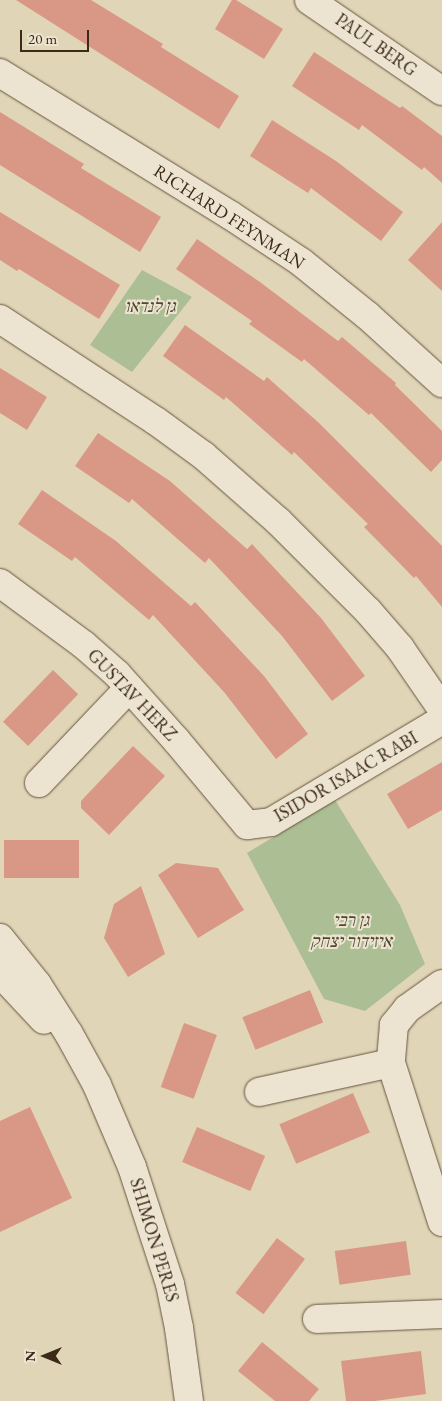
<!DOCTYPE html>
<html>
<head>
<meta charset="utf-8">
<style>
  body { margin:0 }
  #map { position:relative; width:442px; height:1401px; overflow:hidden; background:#e1d5b7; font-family:"EB Garamond","Frank Ruhl Libre",serif }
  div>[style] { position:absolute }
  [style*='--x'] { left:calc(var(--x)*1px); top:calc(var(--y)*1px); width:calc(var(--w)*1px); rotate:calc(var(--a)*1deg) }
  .green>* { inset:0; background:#acbe93 }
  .building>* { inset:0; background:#d99886; transform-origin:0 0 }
  .roads { filter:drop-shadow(0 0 1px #665440) drop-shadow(0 0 1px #665440) }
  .street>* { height:28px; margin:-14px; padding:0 14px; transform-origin:14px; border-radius:14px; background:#ece4d0 }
  .secondary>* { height:28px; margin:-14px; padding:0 14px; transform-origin:14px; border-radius:14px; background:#ece4d0 }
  span { translate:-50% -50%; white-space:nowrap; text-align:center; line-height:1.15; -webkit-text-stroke:4px #ece4d0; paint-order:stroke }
  .street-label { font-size:18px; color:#3d2918 }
  .park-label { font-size:18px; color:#534731; font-style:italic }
  .north { position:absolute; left:20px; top:1331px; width:50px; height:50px; -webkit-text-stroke:4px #ece4d0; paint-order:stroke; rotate:270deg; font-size:14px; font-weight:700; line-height:20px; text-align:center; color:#3d2918 }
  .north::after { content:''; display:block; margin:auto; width:18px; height:22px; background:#3d2918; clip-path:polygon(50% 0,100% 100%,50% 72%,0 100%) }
  .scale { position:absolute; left:20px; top:30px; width:69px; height:22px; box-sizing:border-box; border:2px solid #3d2918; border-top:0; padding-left:6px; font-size:15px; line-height:18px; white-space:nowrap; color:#3d2918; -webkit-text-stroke:4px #ece4d0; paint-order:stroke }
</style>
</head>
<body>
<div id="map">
  <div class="green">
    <div style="clip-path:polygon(142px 270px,192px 297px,132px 372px,90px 345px)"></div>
    <div style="clip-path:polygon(335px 800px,400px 905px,425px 964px,365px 1011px,324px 999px,247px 853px)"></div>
  </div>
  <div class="building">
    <div style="clip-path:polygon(16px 0,91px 0,163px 44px,161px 47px,239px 96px,219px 129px)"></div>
    <div style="clip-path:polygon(232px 0,236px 0,283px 29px,264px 59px,215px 29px)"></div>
    <div style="clip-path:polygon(314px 52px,400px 108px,402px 106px,442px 136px,442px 183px,424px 167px,422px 170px,362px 125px,359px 130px,292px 86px)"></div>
    <div style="clip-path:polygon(0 112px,84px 164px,81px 168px,161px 217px,140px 252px,0 165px)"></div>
    <div style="clip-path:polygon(272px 120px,336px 161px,403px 212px,381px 241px,311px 188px,308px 193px,250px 156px)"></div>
    <div style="clip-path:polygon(0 212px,120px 285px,99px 319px,19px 269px,17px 271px,0 260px)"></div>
    <div style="clip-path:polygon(442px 222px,442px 291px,408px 260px)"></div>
    <div style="clip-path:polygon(197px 239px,260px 282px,338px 341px,342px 337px,396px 383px,395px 385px,442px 431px,442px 460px,431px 472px,371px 413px,369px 415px,304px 359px,302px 362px,249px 324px,252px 321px,176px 269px)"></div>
    <div style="clip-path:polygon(185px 325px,264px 381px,267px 377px,319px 423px,442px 546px,442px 607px,416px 576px,414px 578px,364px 527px,368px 524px,294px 452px,292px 455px,226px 397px,224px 400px,163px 356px)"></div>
    <div style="clip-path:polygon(0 368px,47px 397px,27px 430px,0 413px)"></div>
    <div style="clip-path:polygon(98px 433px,170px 481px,247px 549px,252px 544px,321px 618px,365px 676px,332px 701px,282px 636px,209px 558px,205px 563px,132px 499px,129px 503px,75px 466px)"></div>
    <div style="clip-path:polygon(42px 490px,116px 541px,191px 606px,195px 602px,264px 676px,308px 734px,276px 759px,224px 692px,153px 615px,149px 620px,75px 557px,72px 561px,18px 524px)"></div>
    <div style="left:53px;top:670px;width:35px;height:72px;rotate:44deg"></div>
    <div style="clip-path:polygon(133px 746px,165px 776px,109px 835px,81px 808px,81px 801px)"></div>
    <div style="clip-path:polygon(442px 762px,442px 810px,408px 829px,387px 794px)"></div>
    <div style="left:4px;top:840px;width:75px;height:38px"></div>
    <div style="clip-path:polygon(176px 863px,218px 868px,244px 910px,198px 938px,158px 875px)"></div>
    <div style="clip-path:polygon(141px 886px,165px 954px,128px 977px,104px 938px,114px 904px)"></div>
    <div style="left:310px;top:990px;width:35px;height:73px;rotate:68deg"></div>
    <div style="left:184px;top:1023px;width:35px;height:68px;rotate:20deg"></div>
    <div style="left:353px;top:1093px;width:43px;height:80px;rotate:67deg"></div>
    <div style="clip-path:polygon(30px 1107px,72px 1198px,0 1232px,0 1121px)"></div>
    <div style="left:197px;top:1127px;width:74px;height:38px;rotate:23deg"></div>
    <div style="left:277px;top:1238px;width:35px;height:69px;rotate:37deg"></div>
    <div style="left:406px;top:1241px;width:34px;height:72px;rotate:82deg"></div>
    <div style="clip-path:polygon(262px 1342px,319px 1389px,309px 1401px,275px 1401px,238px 1371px)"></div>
    <div style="clip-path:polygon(421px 1351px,426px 1394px,375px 1401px,346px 1401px,341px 1361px)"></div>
  </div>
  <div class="roads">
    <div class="street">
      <div style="--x:309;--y:0;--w:161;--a:34.4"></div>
      <div style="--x:0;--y:73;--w:270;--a:31.7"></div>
      <div style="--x:230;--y:215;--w:85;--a:33.5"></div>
      <div style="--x:301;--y:262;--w:86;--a:38.9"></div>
      <div style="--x:368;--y:316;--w:100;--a:42.2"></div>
      <div style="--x:0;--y:319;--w:186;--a:33.2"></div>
      <div style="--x:156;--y:421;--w:59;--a:36.1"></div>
      <div style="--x:204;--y:456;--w:98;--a:41.3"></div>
      <div style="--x:278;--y:521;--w:127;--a:45"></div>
      <div style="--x:368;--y:611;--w:49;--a:49.1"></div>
      <div style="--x:400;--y:648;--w:74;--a:55.5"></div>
      <div style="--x:0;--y:583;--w:104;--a:36.4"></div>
      <div style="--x:84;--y:645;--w:44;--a:41.3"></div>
      <div style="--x:117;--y:674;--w:89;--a:48.2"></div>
      <div style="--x:176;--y:740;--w:111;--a:50.1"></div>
      <div style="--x:247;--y:825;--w:24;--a:-7"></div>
      <div style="--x:271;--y:822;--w:199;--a:-30.8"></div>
      <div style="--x:39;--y:783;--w:131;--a:-46.5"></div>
      <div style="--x:442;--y:984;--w:43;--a:144.5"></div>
      <div style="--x:407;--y:1009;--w:21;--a:129"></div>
      <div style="--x:394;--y:1025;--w:38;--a:95"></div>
      <div style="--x:391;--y:1063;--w:167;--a:72.2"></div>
      <div style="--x:259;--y:1092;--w:135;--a:-12.4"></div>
      <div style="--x:317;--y:1319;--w:125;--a:-2.3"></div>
    </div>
    <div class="secondary">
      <div style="--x:0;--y:938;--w:59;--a:51.2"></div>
      <div style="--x:37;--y:984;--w:59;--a:57.4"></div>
      <div style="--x:69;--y:1034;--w:58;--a:61.2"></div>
      <div style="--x:97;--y:1085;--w:89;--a:66.9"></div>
      <div style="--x:132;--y:1167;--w:123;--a:72"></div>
      <div style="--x:170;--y:1284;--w:45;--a:78.4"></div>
      <div style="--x:179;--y:1328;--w:74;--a:82.2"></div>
      <div style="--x:0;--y:973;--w:64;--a:46.9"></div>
    </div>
  </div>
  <div class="street-label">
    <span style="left:376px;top:45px;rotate:35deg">PAUL BERG</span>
    <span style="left:229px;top:217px;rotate:33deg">RICHARD FEYNMAN</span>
    <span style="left:132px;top:695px;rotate:46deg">GUSTAV HERZ</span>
    <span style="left:346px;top:777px;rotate:-30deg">ISIDOR ISAAC RABI</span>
    <span style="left:154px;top:1240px;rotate:73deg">SHIMON PERES</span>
  </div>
  <div class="park-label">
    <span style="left:150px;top:306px">גן לנדאו</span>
    <span style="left:351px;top:931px">גן רבי<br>איזידור יצחק</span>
  </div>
  <div class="north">N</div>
  <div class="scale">20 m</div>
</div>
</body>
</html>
